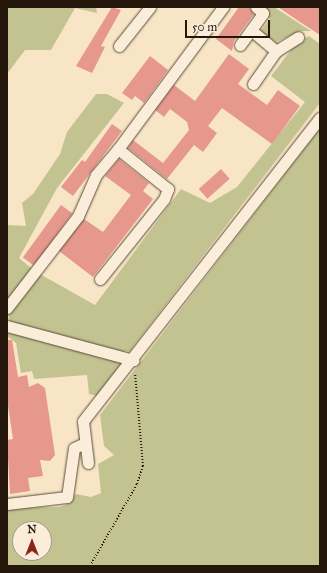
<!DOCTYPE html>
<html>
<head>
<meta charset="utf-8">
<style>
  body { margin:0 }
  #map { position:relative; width:327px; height:573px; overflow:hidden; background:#f8e5c6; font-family:"IM FELL Great Primer",serif }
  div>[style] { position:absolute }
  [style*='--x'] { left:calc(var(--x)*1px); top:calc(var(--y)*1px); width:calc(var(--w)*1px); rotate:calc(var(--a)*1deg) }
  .green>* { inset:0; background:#c3c391 }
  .building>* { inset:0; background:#e7988d; transform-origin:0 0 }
  .path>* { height:2px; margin-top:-1px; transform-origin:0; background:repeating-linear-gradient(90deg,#25170b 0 1px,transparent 0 3px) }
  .roads { filter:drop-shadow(0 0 1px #5a4a3a) drop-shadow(0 0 1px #5a4a3a) }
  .minor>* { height:11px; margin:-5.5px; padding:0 5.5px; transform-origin:5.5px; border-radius:5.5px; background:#faeeda }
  span { translate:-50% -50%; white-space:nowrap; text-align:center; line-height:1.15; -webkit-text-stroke:3px #faeeda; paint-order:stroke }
  .frame { position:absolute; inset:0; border:8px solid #25170b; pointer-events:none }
  .north { position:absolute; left:12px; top:521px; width:40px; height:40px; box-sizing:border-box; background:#faeeda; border:1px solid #a59887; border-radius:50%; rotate:0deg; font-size:11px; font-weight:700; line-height:16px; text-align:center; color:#25170b }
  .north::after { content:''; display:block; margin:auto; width:14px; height:18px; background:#8f2418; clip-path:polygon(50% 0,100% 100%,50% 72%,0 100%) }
  .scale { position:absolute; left:185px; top:20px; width:85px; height:18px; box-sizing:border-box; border:2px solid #25170b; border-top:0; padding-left:5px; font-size:12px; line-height:14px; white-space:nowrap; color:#25170b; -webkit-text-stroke:3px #faeeda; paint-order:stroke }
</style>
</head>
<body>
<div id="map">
  <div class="green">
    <div style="clip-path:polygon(7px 7px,96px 7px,97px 13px,75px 8px,51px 50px,25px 50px,7px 74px)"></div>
    <div style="clip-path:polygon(261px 7px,274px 7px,311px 31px,300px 31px,276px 42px,260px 32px,270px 19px)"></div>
    <div style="clip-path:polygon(309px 36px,320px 44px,320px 103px,130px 351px,117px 352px,9px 321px,8px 312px,38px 273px,95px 305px,181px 189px,210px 203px,237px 187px,305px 102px,271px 76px,297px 42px)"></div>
    <div style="clip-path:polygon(96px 94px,107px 94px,124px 103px,57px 188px,19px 258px,31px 268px,7px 302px,7px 225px,26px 226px,22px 203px,33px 194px,60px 154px,67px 132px)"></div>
    <div style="clip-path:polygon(evenodd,320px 128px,320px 566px,7px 566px,7px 508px,58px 507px,66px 505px,76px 494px,91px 497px,101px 493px,98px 464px,114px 455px,104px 446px,100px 415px,320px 128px,20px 529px,44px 529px,44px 553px,20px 553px,20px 529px)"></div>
    <div style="clip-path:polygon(7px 331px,120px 362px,121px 365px,98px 396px,89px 394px,87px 375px,34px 379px,32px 371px,21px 373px,16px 343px,7px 336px)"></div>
  </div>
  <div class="building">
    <div style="clip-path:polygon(112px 7px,121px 10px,101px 46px,105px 47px,92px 73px,76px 66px)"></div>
    <div style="clip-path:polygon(239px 7px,249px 7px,254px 14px,234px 41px,232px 51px,216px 39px)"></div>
    <div style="clip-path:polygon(278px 7px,320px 7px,320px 35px,300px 22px)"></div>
    <div style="clip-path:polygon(229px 54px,249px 69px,238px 84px,267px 105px,278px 90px,300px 106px,272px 144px,222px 108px,208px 126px,217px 133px,203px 152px,194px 145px,167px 179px,128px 148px,133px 140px,163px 163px,189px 130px,187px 122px,170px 109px,164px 117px,155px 110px,174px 85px,195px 101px)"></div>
    <div style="clip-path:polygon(150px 56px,168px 70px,144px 103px,135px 96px,132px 100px,122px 93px)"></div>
    <div style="clip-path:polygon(112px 124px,122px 131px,73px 196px,61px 187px,82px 160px,85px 162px)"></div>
    <div style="clip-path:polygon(119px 159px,149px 183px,143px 191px,153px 199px,93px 277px,59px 251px,84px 219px,103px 232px,131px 195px,105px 176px)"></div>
    <div style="left:221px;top:169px;width:13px;height:30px;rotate:48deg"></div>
    <div style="left:61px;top:205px;width:14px;height:65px;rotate:36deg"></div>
    <div style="clip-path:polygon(7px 340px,12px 340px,18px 377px,27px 375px,29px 387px,38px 383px,45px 388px,55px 455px,50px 461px,40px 460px,43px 476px,28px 478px,30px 491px,10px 494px,7px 440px,13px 439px,7px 399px)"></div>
  </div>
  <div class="path">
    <div style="--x:90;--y:566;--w:95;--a:-60.2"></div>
    <div style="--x:137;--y:484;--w:19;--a:-72"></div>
    <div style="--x:143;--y:466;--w:93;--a:-94.9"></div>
  </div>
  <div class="roads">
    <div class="minor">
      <div style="--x:251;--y:30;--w:33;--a:40"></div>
      <div style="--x:240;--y:45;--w:39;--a:-54"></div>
      <div style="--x:263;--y:13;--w:9;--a:-139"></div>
      <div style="--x:119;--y:46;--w:50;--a:-51.5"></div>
      <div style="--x:253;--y:84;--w:40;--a:-55.1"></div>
      <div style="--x:276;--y:51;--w:26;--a:-32"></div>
      <div style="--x:100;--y:279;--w:102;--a:-51.3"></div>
      <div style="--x:164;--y:199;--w:11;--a:-68"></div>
      <div style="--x:168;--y:189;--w:64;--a:-141.3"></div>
      <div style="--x:118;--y:149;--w:177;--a:-53.5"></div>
      <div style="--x:7;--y:308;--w:116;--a:-52.3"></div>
      <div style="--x:78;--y:216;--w:45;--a:-66.3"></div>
      <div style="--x:96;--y:175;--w:34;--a:-50"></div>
      <div style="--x:7;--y:326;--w:131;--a:15.1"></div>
      <div style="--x:88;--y:463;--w:42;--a:-96.8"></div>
      <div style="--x:83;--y:421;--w:385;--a:-52"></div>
      <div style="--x:7;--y:504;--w:60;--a:-6.7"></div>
      <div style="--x:67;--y:497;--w:49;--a:-81.9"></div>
      <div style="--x:74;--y:448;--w:12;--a:-24"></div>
    </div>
  </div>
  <div class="frame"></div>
  <div class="north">N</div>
  <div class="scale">50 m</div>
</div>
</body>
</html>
